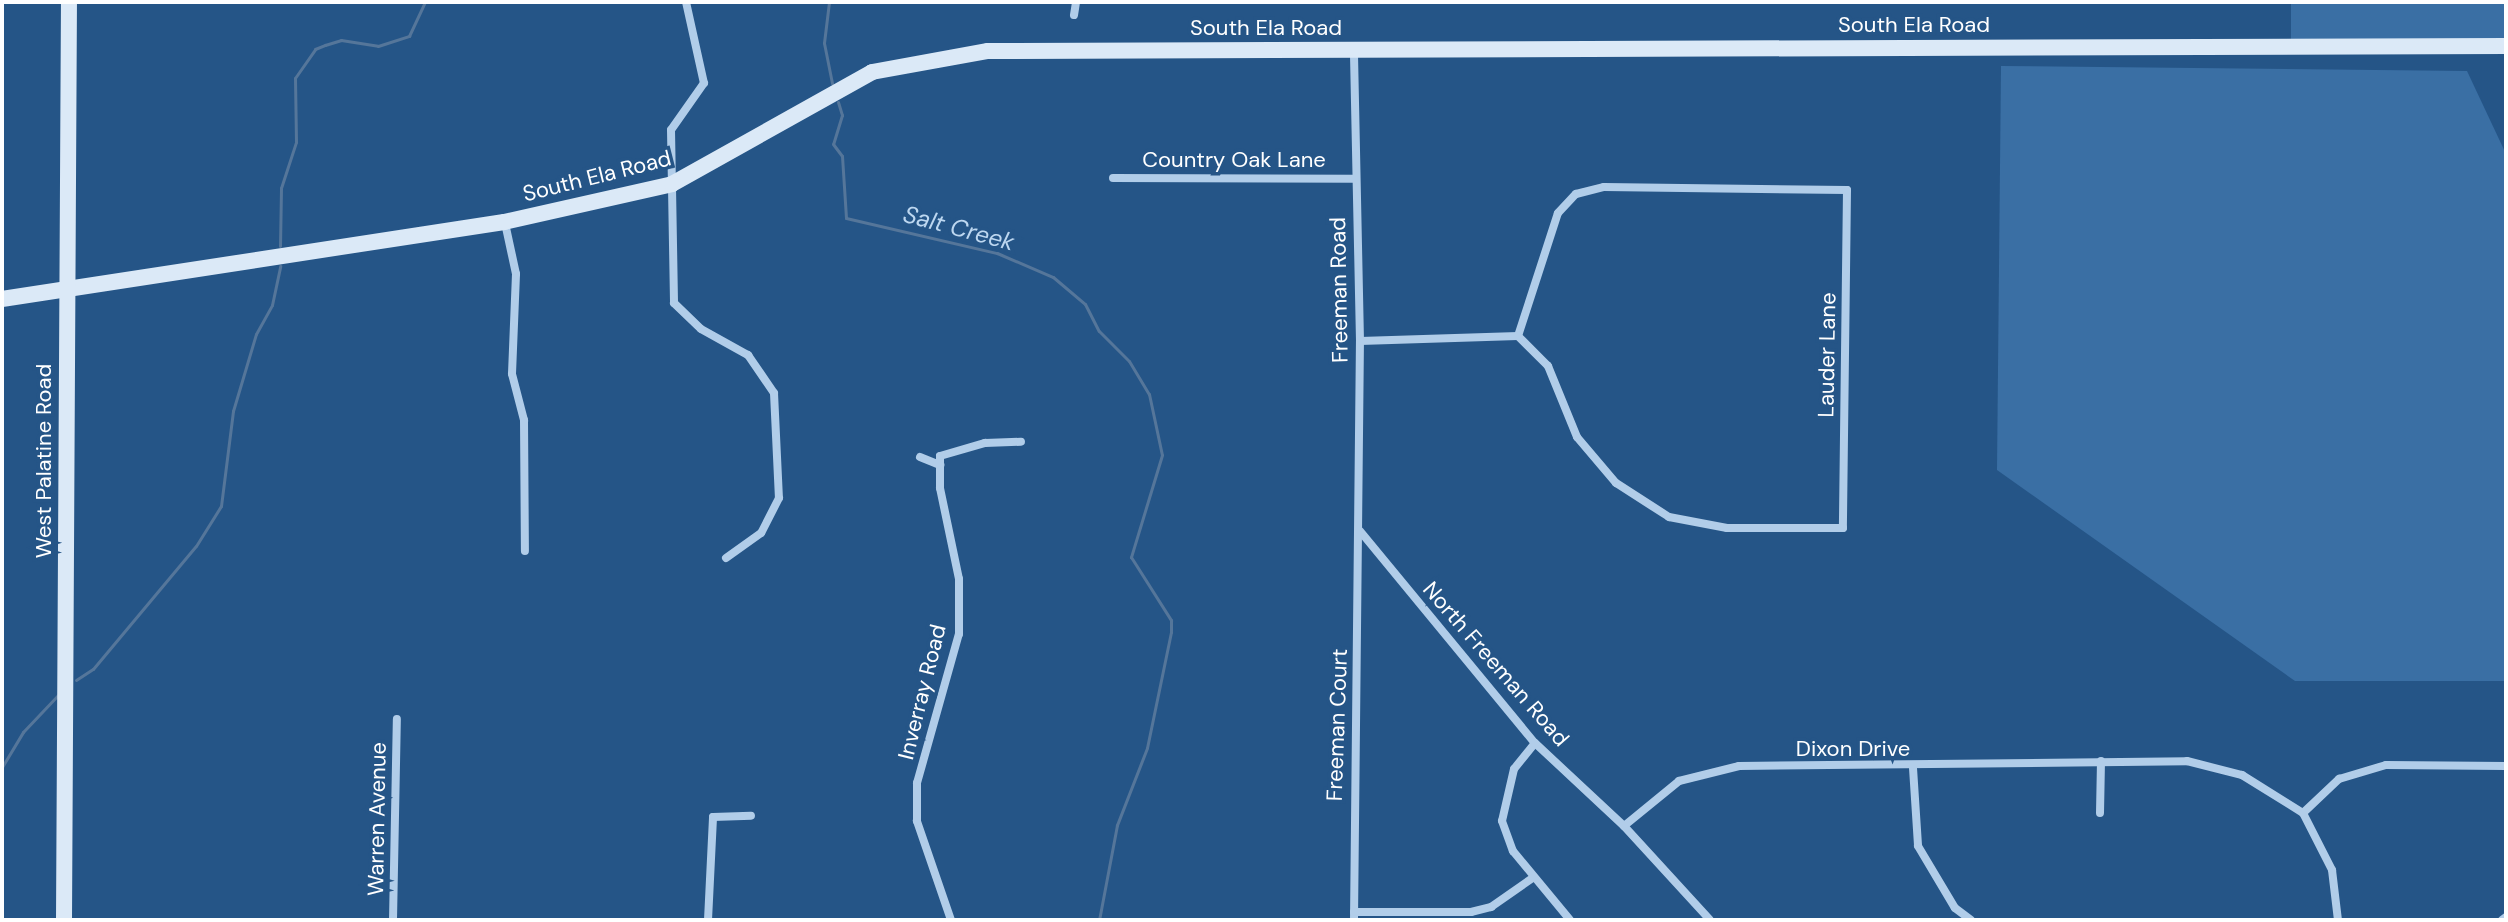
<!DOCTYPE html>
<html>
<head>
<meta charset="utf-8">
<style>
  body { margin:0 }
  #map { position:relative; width:2508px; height:922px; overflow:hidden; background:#255587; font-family:"DM Sans",sans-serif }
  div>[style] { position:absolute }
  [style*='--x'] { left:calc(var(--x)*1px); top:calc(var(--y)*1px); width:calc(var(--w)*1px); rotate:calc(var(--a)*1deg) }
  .green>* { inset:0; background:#3a6fa4; transform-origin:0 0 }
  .stream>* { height:3px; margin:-1.5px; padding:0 1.5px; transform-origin:1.5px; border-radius:1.5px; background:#55769a }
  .street>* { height:8px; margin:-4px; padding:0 4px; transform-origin:4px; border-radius:4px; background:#b1cde9 }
  .secondary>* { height:16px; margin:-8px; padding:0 8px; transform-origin:8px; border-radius:8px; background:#dbe9f7 }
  span { translate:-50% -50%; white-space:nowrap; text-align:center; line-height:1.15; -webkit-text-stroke:7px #255587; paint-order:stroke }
  .street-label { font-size:22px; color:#fff }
  .water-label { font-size:24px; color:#bdd7f0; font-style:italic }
  .frame { position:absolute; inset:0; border:4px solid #fff; pointer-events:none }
</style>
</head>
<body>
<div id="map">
  <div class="green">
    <div style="left:2291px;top:2px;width:215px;height:39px"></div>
    <div style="clip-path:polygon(2001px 66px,2467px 71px,2506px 154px,2506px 681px,2295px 681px,1997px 470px)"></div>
  </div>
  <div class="stream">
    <div style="--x:829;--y:2;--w:41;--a:97"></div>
    <div style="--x:824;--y:43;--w:41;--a:78.7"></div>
    <div style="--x:838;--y:102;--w:14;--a:73"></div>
    <div style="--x:842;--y:115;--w:30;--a:107"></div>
    <div style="--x:833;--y:144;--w:15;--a:53"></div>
    <div style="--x:842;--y:156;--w:62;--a:86.3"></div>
    <div style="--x:846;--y:218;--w:155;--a:13.1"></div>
    <div style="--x:997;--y:253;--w:61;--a:23.2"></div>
    <div style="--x:1053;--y:277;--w:42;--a:40.2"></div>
    <div style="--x:1085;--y:304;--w:30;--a:63"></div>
    <div style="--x:1099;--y:331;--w:42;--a:45"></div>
    <div style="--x:1129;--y:361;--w:39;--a:59"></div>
    <div style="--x:1149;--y:394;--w:62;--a:78"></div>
    <div style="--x:1162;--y:455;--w:107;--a:106.9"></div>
    <div style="--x:1131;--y:557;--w:75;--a:57.6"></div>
    <div style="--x:1171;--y:620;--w:12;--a:90"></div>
    <div style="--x:1171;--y:632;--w:118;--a:101.7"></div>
    <div style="--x:1147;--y:748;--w:83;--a:111.3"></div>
    <div style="--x:1117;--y:825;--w:97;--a:100.7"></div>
    <div style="--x:280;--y:246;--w:58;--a:-89"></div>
    <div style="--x:281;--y:188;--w:48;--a:-71.9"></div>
    <div style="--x:296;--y:142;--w:64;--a:-90.9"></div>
    <div style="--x:295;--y:78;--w:35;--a:-55"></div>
    <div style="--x:315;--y:49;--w:11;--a:-22"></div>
    <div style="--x:325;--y:45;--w:17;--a:-17"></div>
    <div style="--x:341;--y:40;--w:37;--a:9"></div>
    <div style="--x:378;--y:46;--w:33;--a:-18"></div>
    <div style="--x:409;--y:36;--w:38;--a:-65"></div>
    <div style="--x:76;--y:680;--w:20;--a:-33"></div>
    <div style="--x:93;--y:669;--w:160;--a:-50.1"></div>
    <div style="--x:196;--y:546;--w:47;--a:-58"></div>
    <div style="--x:221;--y:506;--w:96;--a:-82.8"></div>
    <div style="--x:233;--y:411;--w:80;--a:-73.4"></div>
    <div style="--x:256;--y:334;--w:33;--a:-61"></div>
    <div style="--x:272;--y:305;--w:40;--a:-78"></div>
    <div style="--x:2;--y:767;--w:41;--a:-59"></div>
    <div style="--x:23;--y:732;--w:51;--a:-46.6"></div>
  </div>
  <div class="street">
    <div style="--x:686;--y:2;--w:83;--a:77.5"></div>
    <div style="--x:704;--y:83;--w:57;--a:125.1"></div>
    <div style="--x:671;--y:130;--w:173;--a:89"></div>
    <div style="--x:674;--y:303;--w:37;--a:44"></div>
    <div style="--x:701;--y:329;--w:54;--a:29"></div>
    <div style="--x:748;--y:355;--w:46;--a:55.6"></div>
    <div style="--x:774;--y:393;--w:105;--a:87.3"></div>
    <div style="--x:779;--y:498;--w:39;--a:117"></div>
    <div style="--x:761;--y:533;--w:43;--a:144.5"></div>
    <div style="--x:1074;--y:15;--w:13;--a:-81"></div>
    <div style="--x:1113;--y:178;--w:241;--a:0.2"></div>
    <div style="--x:1604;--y:187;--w:243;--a:0.7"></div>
    <div style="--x:1847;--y:190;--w:338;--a:90.7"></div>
    <div style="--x:1843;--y:528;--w:116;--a:180"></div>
    <div style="--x:1727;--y:528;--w:59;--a:-169.3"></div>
    <div style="--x:1669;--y:517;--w:63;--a:-147.3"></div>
    <div style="--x:1616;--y:483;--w:60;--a:-130.3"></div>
    <div style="--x:1577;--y:437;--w:77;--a:-112.2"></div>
    <div style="--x:1548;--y:366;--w:42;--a:-135"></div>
    <div style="--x:1518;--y:336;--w:129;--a:-72"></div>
    <div style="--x:1558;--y:213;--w:26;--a:-47"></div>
    <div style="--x:1576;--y:194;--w:29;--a:-14"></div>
    <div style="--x:505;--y:223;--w:52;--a:77.8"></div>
    <div style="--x:516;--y:274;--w:100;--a:92.3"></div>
    <div style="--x:512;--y:374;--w:48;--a:75.4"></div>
    <div style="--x:524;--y:420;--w:131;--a:89.6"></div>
    <div style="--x:1360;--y:341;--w:158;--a:-1.8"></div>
    <div style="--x:920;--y:457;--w:22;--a:22"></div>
    <div style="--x:1360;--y:531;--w:275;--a:50.5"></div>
    <div style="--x:1535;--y:743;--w:122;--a:43"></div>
    <div style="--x:1624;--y:826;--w:127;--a:47.5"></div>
    <div style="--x:1535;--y:743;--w:33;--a:129"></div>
    <div style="--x:1514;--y:769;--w:53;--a:103"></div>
    <div style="--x:1502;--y:821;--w:32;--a:70"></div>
    <div style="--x:1513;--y:851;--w:89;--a:50.4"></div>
    <div style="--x:1913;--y:768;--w:78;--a:86.3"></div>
    <div style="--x:1918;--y:846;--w:72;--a:59.2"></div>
    <div style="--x:1955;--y:908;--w:20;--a:37"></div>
    <div style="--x:2100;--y:813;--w:52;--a:-88.9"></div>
    <div style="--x:2303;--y:813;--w:50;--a:-43.4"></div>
    <div style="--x:2339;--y:779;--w:49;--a:-16.6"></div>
    <div style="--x:2386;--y:765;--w:120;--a:0.5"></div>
    <div style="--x:1624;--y:826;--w:71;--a:-39.3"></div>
    <div style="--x:1679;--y:781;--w:62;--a:-14"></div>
    <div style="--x:1739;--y:766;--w:448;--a:-0.6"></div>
    <div style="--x:2187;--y:761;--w:57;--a:14.3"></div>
    <div style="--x:2242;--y:775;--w:72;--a:31.9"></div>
    <div style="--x:2303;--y:813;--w:64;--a:63"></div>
    <div style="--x:2332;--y:870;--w:50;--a:83.2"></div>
    <div style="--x:1354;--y:912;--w:117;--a:0"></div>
    <div style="--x:1471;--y:912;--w:21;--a:-14"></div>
    <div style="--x:1491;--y:907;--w:52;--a:-34.9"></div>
    <div style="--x:393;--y:920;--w:201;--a:-88.9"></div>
    <div style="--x:708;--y:920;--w:103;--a:-87.2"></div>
    <div style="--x:713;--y:817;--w:38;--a:-2"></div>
    <div style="--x:951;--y:920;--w:105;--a:-109"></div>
    <div style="--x:917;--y:821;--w:38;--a:-90"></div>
    <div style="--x:917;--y:783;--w:155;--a:-74.3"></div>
    <div style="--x:959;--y:634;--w:55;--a:-90"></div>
    <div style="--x:959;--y:579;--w:93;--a:-101.8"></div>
    <div style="--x:940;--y:488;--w:32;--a:-90"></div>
    <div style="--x:940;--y:456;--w:47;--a:-16.1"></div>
    <div style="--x:985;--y:443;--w:36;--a:-2"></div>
    <div style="--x:1354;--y:920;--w:579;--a:-89.41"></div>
    <div style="--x:1360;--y:341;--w:291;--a:-91.2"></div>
    <div style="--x:2502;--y:920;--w:5;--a:-37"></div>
  </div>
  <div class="secondary">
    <div style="--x:2;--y:299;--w:508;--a:-8.72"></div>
    <div style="--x:504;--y:222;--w:172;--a:-12.7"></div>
    <div style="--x:672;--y:184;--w:229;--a:-29.2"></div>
    <div style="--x:872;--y:72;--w:118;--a:-10.3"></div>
    <div style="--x:988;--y:51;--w:1518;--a:-0.19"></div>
    <div style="--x:64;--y:920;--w:918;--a:-89.69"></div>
  </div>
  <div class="street-label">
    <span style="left:1914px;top:25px">South Ela Road</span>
    <span style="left:1266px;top:28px">South Ela Road</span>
    <span style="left:1234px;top:160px">Country Oak Lane</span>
    <span style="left:597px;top:176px;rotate:-14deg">South Ela Road</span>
    <span style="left:1339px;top:290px;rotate:-91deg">Freeman Road</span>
    <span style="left:1827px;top:355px;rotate:-89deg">Lauder Lane</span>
    <span style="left:44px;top:461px;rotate:-90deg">West Palatine Road</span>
    <span style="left:1496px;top:664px;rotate:49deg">North Freeman Road</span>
    <span style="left:922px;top:692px;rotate:-76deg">Inverray Road</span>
    <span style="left:1337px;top:725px;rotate:-88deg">Freeman Court</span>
    <span style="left:1853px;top:749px">Dixon Drive</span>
    <span style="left:377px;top:819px;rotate:-89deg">Warren Avenue</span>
  </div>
  <div class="water-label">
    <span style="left:959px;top:228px;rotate:15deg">Salt Creek</span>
  </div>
  <div class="frame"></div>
</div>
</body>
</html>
